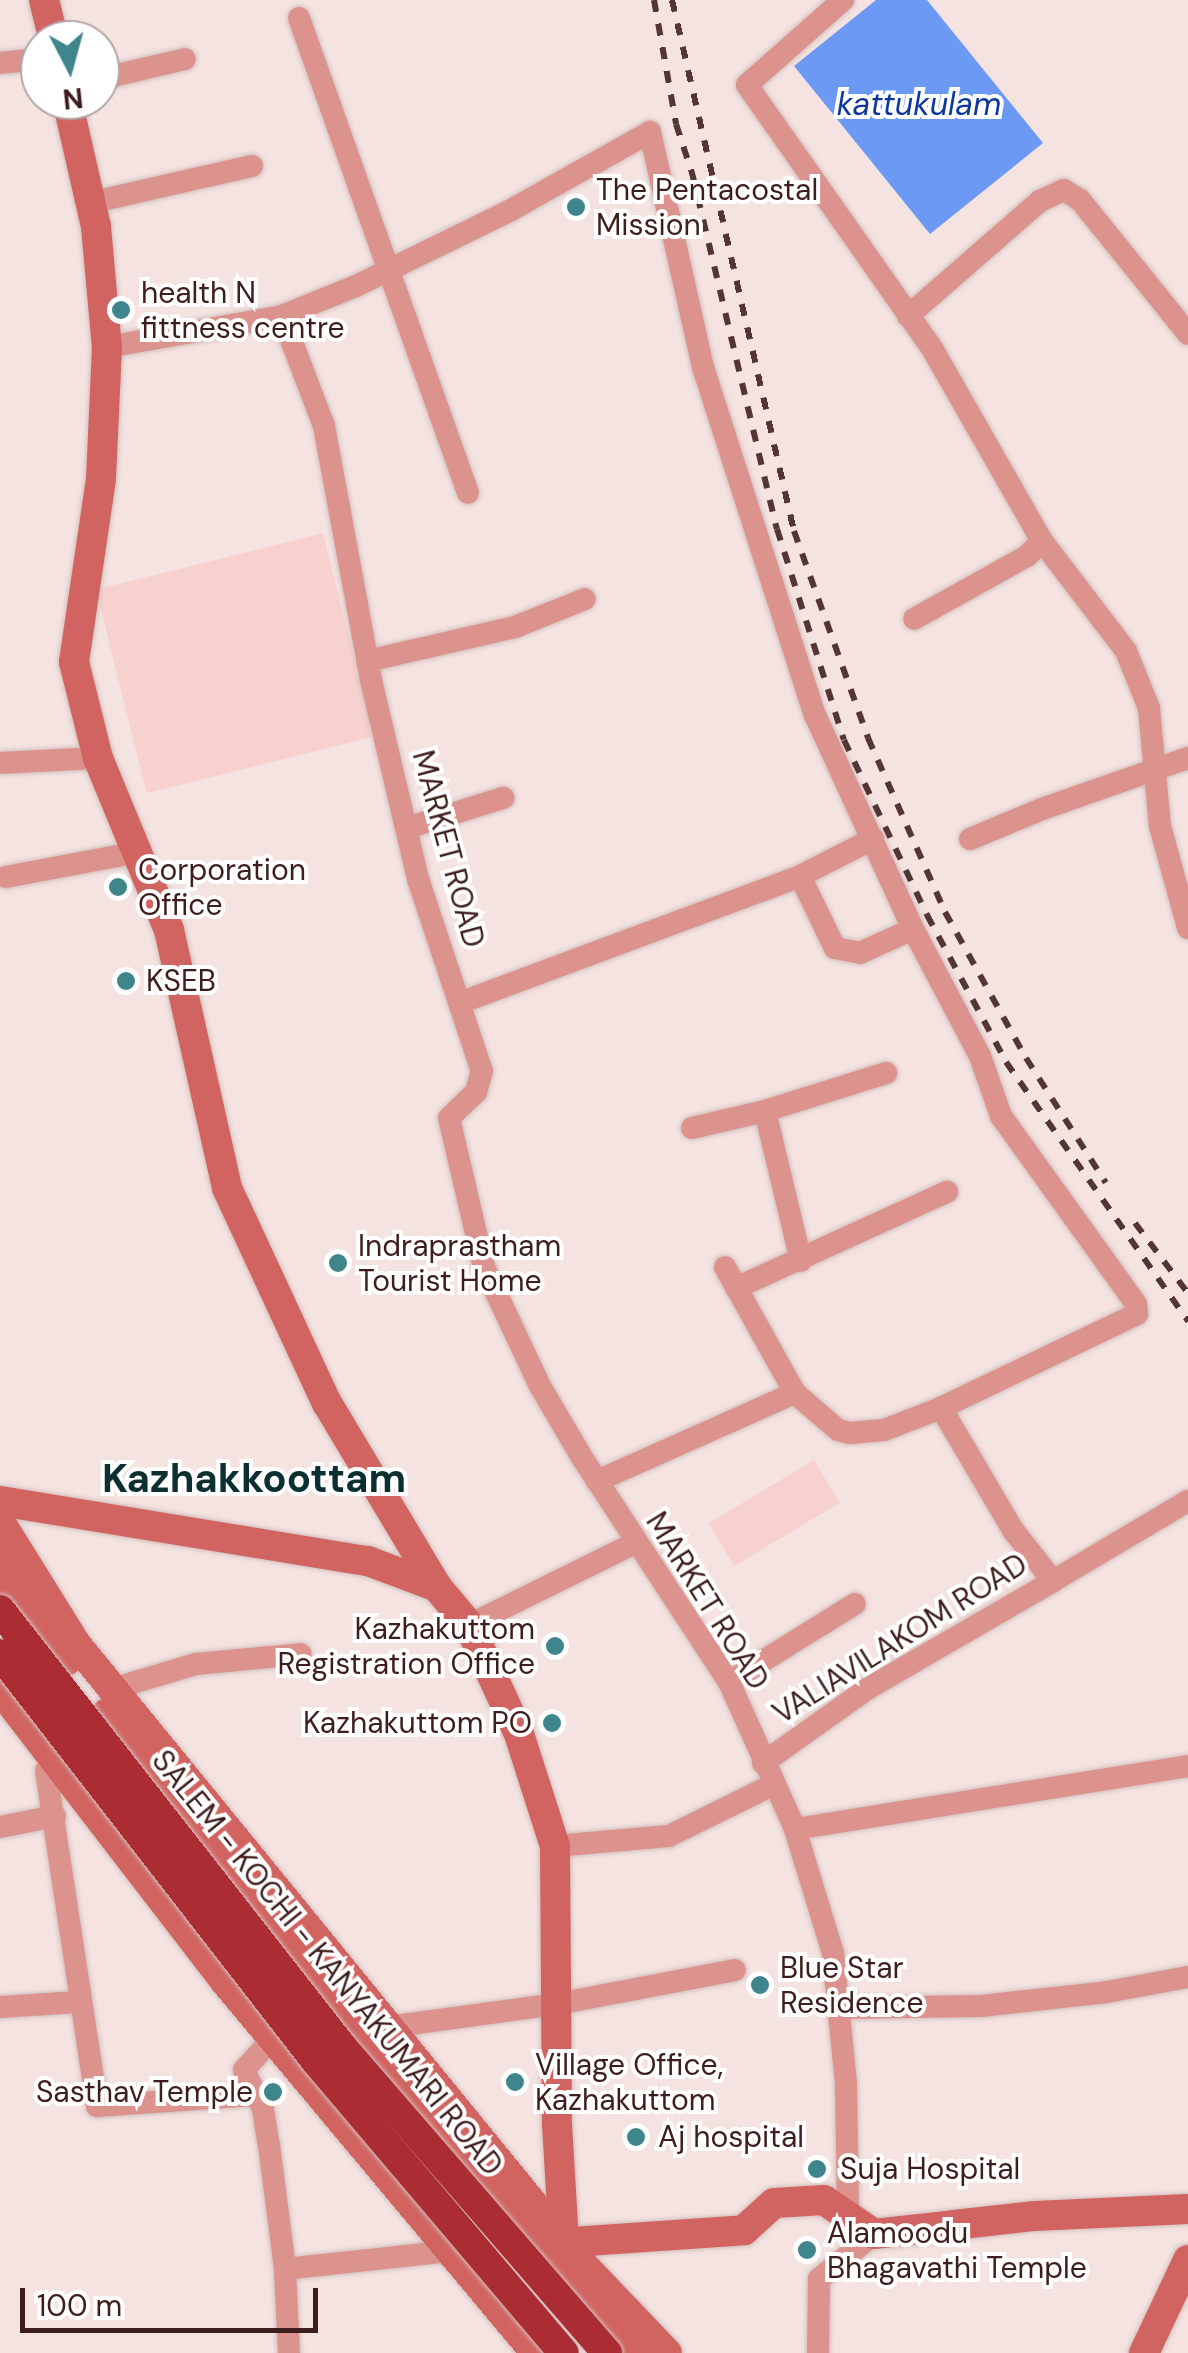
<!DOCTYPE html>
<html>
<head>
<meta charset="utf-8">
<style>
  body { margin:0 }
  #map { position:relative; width:1188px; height:2353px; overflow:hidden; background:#f4e3e1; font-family:"DM Sans",sans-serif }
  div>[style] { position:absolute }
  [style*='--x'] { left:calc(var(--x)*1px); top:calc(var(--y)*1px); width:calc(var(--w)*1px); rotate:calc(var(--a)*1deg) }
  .built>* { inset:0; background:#f7d1ce; transform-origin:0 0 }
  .water>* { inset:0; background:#6c99f4 }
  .roads { filter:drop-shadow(0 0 2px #d3c0be) drop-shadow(0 0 2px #d3c0be) }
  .street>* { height:22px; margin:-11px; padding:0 11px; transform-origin:11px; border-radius:11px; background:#dc928d }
  .secondary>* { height:30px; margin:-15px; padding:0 15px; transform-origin:15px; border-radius:15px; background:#d16461 }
  .rail>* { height:6px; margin-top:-3px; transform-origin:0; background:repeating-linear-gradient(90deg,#533533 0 12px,transparent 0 24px) }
  .bridges { filter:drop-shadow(0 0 2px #d3c0be) drop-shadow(0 0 2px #d3c0be) }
  .highway-bridge>* { height:30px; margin:-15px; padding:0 15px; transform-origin:15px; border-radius:15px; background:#ab2c32 }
  .dots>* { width:28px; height:28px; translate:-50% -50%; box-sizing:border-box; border:5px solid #fff; border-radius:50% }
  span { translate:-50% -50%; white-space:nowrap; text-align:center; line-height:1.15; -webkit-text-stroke:8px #fff; paint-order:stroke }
  .poi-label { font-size:30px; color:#3e1e1d }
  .left { translate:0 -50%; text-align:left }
  .right { translate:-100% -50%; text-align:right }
  .street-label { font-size:30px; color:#3e1e1d }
  .water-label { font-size:32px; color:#0b379e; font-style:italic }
  .district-label { font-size:40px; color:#0c2f32; font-weight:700 }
  .north { position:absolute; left:20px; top:20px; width:100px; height:100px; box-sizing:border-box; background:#fff; border:2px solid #b2a5a5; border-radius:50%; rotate:174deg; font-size:28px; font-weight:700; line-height:40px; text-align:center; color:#3e1e1d }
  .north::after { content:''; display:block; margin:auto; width:35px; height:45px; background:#3e858c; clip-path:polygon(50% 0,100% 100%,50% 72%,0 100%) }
  .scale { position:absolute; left:20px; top:2288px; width:298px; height:45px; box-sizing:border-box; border:5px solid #3e1e1d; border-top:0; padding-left:12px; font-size:30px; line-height:35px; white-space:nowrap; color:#3e1e1d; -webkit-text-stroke:8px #fff; paint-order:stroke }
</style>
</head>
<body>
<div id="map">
  <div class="built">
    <div style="left:323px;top:533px;width:210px;height:234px;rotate:76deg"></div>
    <div style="left:814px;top:1460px;width:50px;height:123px;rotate:59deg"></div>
  </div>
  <div class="water">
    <div style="clip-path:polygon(876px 0,927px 0,1043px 143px,930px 234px,794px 66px)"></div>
  </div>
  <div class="roads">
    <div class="street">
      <div style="--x:843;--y:0;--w:128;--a:138.5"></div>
      <div style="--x:747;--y:85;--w:324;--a:54.9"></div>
      <div style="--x:933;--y:350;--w:220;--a:60.3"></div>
      <div style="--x:1042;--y:541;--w:21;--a:135"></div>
      <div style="--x:1027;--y:556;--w:129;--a:150.9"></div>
      <div style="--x:299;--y:18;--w:504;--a:70.41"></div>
      <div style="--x:0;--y:63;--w:40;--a:-5.7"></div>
      <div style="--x:100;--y:79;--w:87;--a:-13.2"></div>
      <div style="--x:89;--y:203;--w:167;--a:-12.8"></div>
      <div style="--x:282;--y:316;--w:118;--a:69.1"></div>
      <div style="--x:324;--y:426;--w:258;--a:79.5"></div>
      <div style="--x:371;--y:680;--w:204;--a:76.7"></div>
      <div style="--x:418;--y:879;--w:202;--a:71.6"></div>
      <div style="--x:482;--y:1071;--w:22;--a:106"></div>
      <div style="--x:476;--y:1092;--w:37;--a:136"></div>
      <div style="--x:449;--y:1118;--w:153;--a:76.8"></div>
      <div style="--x:484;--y:1267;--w:132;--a:64.8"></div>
      <div style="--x:540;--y:1386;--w:81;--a:59.6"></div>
      <div style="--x:581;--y:1456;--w:270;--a:56.8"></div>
      <div style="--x:729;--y:1682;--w:161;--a:65.8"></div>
      <div style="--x:795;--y:1829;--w:130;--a:73"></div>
      <div style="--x:833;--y:1953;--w:132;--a:84.3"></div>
      <div style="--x:846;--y:2084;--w:133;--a:89.1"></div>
      <div style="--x:908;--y:316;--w:175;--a:-41.1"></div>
      <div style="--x:1040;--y:201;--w:26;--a:-25"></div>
      <div style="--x:1064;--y:190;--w:19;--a:32"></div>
      <div style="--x:1080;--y:200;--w:172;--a:51.1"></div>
      <div style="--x:107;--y:347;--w:178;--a:-10"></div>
      <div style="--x:282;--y:316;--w:80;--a:-22.1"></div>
      <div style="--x:356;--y:286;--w:173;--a:-26.1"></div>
      <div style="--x:511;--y:210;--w:159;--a:-29.3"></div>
      <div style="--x:650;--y:132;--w:241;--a:77.3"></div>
      <div style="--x:703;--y:367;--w:366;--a:72.2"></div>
      <div style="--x:815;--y:715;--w:235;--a:65.4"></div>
      <div style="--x:913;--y:929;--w:144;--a:62.2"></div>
      <div style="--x:980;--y:1056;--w:64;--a:70.7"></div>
      <div style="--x:1001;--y:1116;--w:231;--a:54.3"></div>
      <div style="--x:1136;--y:1304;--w:10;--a:84"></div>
      <div style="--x:1137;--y:1314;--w:217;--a:154.4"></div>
      <div style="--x:941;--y:1408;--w:61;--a:158.9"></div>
      <div style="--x:884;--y:1430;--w:34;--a:175"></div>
      <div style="--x:850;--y:1433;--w:12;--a:-166"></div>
      <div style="--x:838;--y:1430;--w:57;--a:-139.3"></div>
      <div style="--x:795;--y:1393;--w:144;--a:-119.1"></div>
      <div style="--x:1042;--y:541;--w:138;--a:52.6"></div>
      <div style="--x:1126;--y:651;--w:61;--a:68"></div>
      <div style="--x:1149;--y:708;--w:119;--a:84.7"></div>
      <div style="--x:1160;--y:826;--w:106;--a:74.6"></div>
      <div style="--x:367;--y:661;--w:152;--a:-12.9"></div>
      <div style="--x:515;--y:627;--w:75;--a:-21.8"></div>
      <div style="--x:0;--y:763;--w:98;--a:-2.9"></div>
      <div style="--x:407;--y:828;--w:101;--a:-17.4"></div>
      <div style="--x:970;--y:839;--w:78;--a:-22.6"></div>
      <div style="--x:1042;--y:809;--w:155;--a:-19.3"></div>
      <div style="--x:800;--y:876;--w:80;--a:64.1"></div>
      <div style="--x:835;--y:948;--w:25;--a:11"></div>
      <div style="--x:860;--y:953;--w:58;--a:-24.4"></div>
      <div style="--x:6;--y:877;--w:134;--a:-10.7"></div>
      <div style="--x:462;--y:1002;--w:361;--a:-20.4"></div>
      <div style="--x:800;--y:876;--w:82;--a:-26.9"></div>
      <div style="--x:765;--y:1111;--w:154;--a:76.5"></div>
      <div style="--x:692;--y:1128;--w:75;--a:-13.1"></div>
      <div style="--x:765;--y:1111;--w:127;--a:-17.4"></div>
      <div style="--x:736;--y:1288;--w:232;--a:-24.5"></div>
      <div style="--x:597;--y:1481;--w:217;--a:-24"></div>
      <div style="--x:1053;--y:1581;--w:157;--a:-30.7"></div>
      <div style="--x:469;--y:1625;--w:185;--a:-26.3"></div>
      <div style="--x:729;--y:1682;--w:148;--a:-31.8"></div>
      <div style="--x:112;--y:1689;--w:88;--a:-16.6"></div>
      <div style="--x:196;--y:1664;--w:105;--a:-5.4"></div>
      <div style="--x:763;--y:1763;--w:128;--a:-35.4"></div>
      <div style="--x:867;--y:1689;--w:215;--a:-30.1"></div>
      <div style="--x:1053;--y:1581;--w:65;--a:-128.1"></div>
      <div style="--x:1013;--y:1530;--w:142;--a:-120.5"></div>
      <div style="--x:46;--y:1771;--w:339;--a:81.3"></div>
      <div style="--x:97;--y:2106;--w:158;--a:-4"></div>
      <div style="--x:0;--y:1827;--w:56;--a:-11.3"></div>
      <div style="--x:795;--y:1829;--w:398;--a:-9.1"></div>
      <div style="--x:555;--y:1846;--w:114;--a:-5"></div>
      <div style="--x:669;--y:1836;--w:115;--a:-26.3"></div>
      <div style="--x:0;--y:2007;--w:79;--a:-3.6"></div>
      <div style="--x:838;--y:2008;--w:143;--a:-0.8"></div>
      <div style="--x:981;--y:2006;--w:127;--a:-6.3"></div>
      <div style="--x:1107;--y:1992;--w:82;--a:-10.5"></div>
      <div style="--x:388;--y:2027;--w:171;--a:-7.8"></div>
      <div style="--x:557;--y:2004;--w:181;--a:-10.8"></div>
      <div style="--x:263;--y:2049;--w:28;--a:132"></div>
      <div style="--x:244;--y:2070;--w:43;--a:64"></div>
      <div style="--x:263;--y:2109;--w:36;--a:81"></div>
      <div style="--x:269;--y:2145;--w:125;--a:82.6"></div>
      <div style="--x:285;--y:2269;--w:84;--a:87.3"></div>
      <div style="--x:285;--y:2269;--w:157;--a:-6.2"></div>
      <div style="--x:818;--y:2353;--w:74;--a:-89.2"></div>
      <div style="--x:819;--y:2279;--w:71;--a:-39.3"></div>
    </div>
    <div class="secondary">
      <div style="--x:44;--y:0;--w:41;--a:76"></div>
      <div style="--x:67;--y:100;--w:130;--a:77.1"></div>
      <div style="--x:96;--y:227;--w:121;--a:84.8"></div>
      <div style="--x:107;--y:347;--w:132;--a:92.6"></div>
      <div style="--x:101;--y:479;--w:185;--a:98.4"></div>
      <div style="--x:74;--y:662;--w:99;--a:76"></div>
      <div style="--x:98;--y:758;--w:186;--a:67.6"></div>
      <div style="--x:169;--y:930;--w:264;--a:77.3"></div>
      <div style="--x:227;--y:1188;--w:237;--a:65.1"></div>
      <div style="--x:327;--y:1403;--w:214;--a:59.1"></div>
      <div style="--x:437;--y:1587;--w:50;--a:49.9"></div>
      <div style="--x:469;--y:1625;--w:120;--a:65.4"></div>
      <div style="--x:519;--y:1734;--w:118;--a:72.2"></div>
      <div style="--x:555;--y:1846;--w:278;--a:89.6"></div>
      <div style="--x:557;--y:2124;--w:119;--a:86.6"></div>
      <div style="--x:0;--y:1501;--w:373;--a:9.3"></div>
      <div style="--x:368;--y:1561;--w:74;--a:20.6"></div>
      <div style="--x:0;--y:1522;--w:144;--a:58.1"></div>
      <div style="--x:76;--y:1644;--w:800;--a:50.78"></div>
      <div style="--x:582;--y:2264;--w:123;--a:46.3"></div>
      <div style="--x:0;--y:1565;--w:60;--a:60"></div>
      <div style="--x:30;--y:1617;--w:57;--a:50.7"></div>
      <div style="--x:0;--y:1689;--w:367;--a:52.4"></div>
      <div style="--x:224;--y:1980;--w:486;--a:50.1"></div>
      <div style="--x:107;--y:1713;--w:403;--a:52.1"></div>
      <div style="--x:355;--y:2031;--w:301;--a:49.4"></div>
      <div style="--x:551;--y:2260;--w:127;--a:47.2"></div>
      <div style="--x:454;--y:2250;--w:291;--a:-3.9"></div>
      <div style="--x:744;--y:2230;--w:40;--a:-42"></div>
      <div style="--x:774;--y:2203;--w:50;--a:-3.4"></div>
      <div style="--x:824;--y:2200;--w:60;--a:34.2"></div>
      <div style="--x:874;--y:2234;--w:162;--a:-6.4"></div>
      <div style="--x:1035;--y:2216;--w:153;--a:-2.6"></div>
      <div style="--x:1144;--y:2353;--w:103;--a:-64.7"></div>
    </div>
  </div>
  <div class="rail">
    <div style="--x:654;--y:0;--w:126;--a:79.9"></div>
    <div style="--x:676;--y:124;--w:52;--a:71.9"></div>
    <div style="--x:692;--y:173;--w:366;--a:76.6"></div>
    <div style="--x:777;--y:529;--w:221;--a:72.4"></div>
    <div style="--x:844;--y:740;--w:194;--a:64.6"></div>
    <div style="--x:927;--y:915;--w:167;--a:61.7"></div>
    <div style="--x:1006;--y:1062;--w:317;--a:54.9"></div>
    <div style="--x:672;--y:0;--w:545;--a:77.06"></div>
    <div style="--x:794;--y:531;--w:220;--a:70.3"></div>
    <div style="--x:868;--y:738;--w:190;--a:66.1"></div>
    <div style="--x:945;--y:912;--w:167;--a:61"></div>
    <div style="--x:1026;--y:1058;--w:148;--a:57.4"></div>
    <div style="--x:1135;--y:1223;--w:88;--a:52.9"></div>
  </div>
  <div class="bridges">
    <div class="highway-bridge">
      <div style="--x:0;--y:1610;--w:555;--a:51.95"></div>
      <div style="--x:342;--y:2047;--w:405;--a:49.1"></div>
      <div style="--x:0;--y:1654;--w:515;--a:52.17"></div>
      <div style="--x:316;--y:2061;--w:383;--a:49.7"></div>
    </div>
  </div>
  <div class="dots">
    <div style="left:576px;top:207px;background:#3e858c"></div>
    <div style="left:121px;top:310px;background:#3e858c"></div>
    <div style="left:118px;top:887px;background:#3e858c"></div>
    <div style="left:126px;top:981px;background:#3e858c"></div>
    <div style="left:338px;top:1263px;background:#3e858c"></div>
    <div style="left:555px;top:1646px;background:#3e858c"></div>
    <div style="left:552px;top:1723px;background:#3e858c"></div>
    <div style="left:760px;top:1985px;background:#3e858c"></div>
    <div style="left:515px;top:2082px;background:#3e858c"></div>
    <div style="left:273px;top:2092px;background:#3e858c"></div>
    <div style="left:636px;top:2137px;background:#3e858c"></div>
    <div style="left:817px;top:2169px;background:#3e858c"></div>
    <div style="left:807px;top:2250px;background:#3e858c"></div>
  </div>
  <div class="poi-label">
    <span class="left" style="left:596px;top:207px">The Pentacostal<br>Mission</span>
    <span class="left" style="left:141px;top:310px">health N<br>fittness centre</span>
    <span class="left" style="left:138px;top:887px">Corporation<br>Office</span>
    <span class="left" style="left:146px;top:981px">KSEB</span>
    <span class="left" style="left:358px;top:1263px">Indraprastham<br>Tourist Home</span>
    <span class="right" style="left:535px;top:1646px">Kazhakuttom<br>Registration Office</span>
    <span class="right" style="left:532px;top:1723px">Kazhakuttom PO</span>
    <span class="left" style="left:780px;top:1985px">Blue Star<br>Residence</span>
    <span class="left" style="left:535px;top:2082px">Village Office,<br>Kazhakuttom</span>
    <span class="right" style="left:253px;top:2092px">Sasthav Temple</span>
    <span class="left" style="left:658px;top:2137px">Aj hospital</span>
    <span class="left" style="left:840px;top:2169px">Suja Hospital</span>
    <span class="left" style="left:827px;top:2250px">Alamoodu<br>Bhagavathi Temple</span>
  </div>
  <div class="street-label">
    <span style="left:448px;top:849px;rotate:75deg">MARKET ROAD</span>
    <span style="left:707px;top:1601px;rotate:58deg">MARKET ROAD</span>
    <span style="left:900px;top:1639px;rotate:-32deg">VALIAVILAKOM ROAD</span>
    <span style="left:327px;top:1963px;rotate:51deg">SALEM - KOCHI - KANYAKUMARI ROAD</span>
  </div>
  <div class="water-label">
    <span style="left:919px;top:104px">kattukulam</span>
  </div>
  <div class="district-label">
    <span style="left:254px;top:1478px">Kazhakkoottam</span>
  </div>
  <div class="north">N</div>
  <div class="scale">100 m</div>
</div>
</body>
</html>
